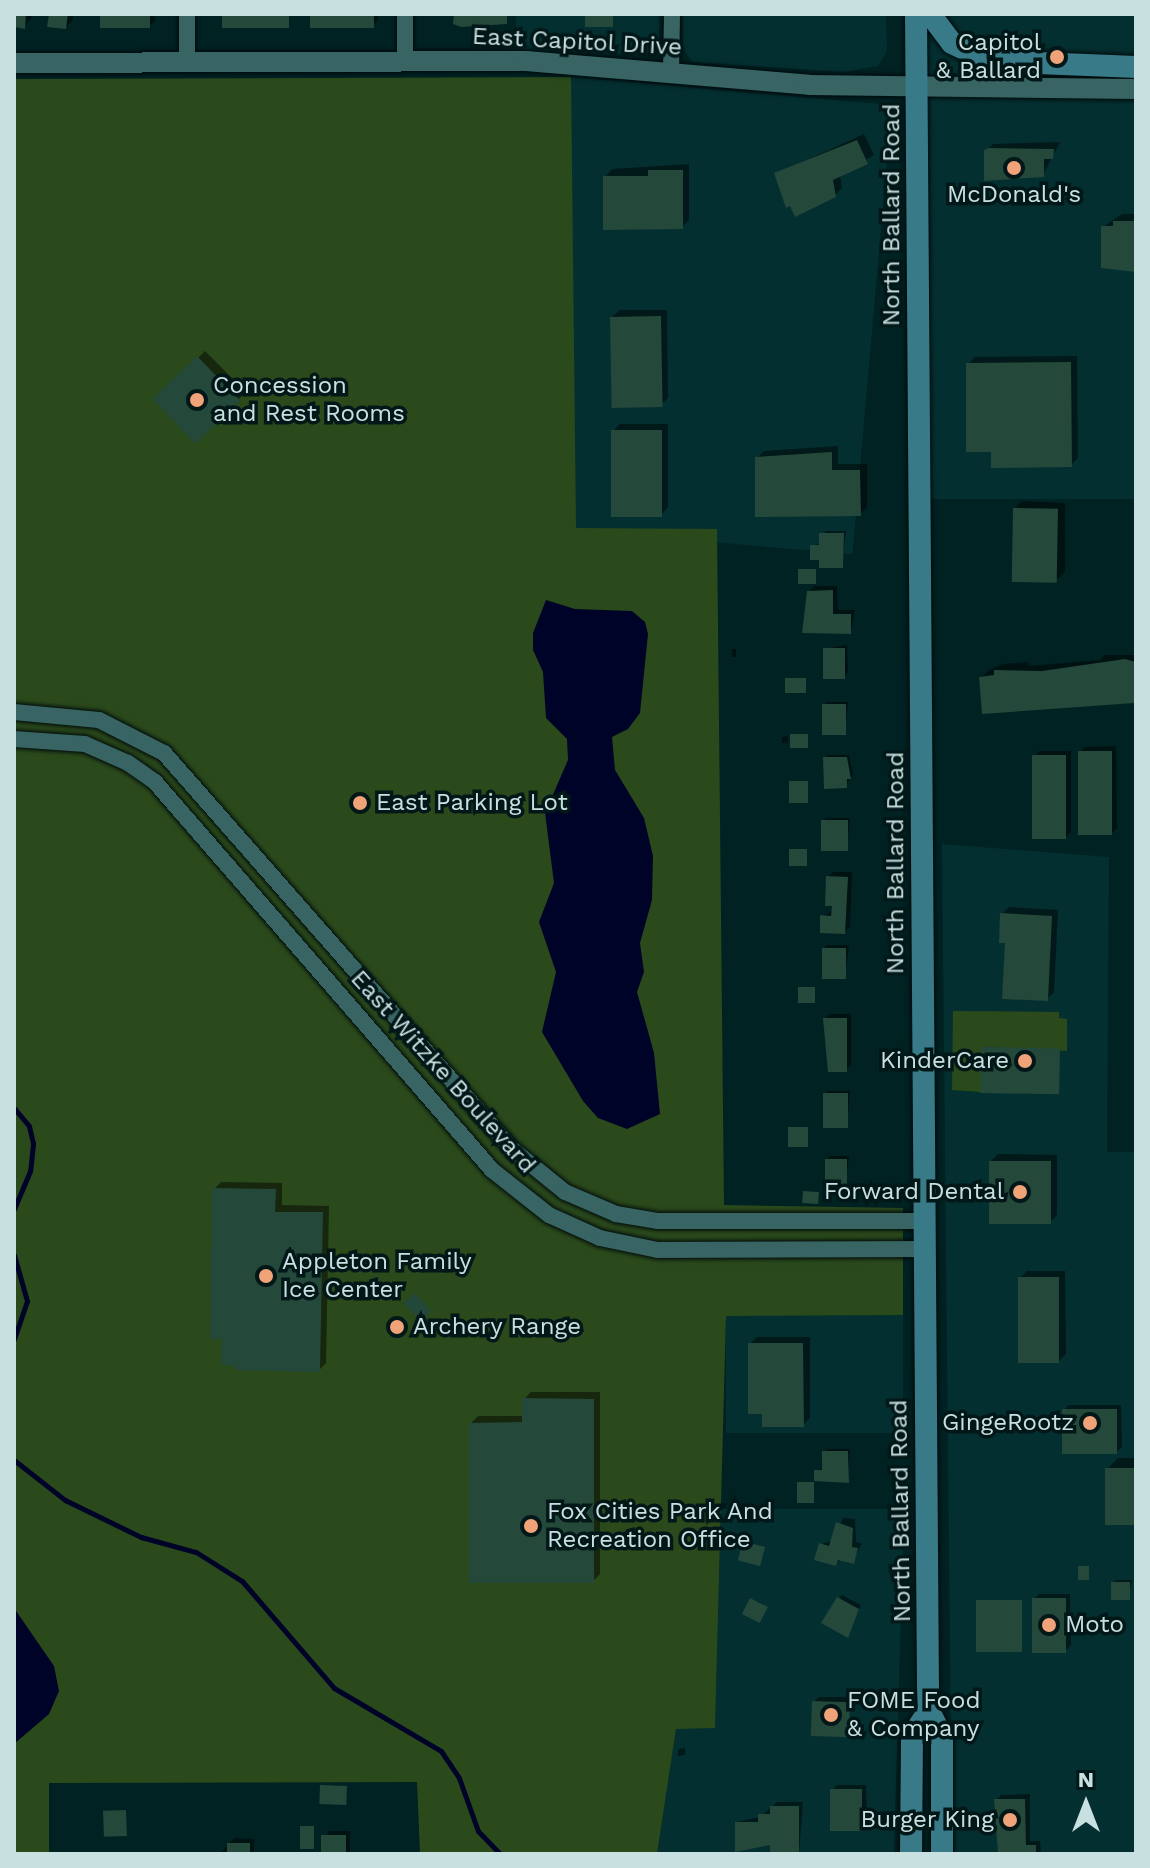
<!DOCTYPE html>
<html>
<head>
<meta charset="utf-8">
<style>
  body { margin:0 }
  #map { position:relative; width:1150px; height:1868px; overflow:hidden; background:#002223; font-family:"Work Sans",sans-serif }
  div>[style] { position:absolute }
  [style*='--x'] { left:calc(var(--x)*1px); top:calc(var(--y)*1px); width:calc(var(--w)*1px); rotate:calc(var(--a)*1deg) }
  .built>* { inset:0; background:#042f30; transform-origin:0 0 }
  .green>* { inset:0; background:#2a4a1c }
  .water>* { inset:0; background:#000328 }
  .shadow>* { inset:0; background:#0007; transform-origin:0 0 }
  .stream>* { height:5px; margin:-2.5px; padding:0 2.5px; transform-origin:2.5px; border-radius:2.5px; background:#000328 }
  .building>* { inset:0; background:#24483a; transform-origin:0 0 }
  .roads { filter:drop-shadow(0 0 2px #000a0b) drop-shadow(0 0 2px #000a0b) }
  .minor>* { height:16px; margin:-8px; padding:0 8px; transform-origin:8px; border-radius:8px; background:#386464 }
  .tertiary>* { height:20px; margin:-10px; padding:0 10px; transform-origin:10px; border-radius:10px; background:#386464 }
  .secondary>* { height:22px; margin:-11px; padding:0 11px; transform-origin:11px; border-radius:11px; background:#387a87 }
  .dots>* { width:22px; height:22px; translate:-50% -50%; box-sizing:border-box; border:4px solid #021718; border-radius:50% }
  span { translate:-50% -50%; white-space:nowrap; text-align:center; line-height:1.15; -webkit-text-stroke:7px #021718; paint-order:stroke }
  .street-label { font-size:24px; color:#c9e0e0 }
  .poi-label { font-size:24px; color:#c9e0e0 }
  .right { translate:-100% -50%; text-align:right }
  .left { translate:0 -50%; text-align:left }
  .frame { position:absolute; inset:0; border:16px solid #c9e0e0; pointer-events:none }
  .north { position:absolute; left:1046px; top:1764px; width:80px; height:80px; -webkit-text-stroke:6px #021718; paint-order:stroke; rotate:0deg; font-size:22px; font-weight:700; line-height:32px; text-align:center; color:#c9e0e0 }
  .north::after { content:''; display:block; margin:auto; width:28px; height:36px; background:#c9e0e0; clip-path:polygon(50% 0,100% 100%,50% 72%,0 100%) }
</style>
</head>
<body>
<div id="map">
  <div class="built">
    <div style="clip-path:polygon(516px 14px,659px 14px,659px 42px,645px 55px,516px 50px)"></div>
    <div style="clip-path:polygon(682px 14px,886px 14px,887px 51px,878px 66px,844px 72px,693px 62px,683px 50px)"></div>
    <div style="left:916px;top:14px;width:220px;height:485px"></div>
    <div style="left:571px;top:77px;width:322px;height:451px;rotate:5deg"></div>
    <div style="clip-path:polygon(942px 844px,1109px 857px,1107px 1152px,1136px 1152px,1136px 1854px,952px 1854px)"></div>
    <div style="left:726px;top:1315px;width:177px;height:118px"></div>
    <div style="clip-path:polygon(721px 1509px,904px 1509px,894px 1854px,657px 1854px,676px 1728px,715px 1728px)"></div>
  </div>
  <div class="green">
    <div style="clip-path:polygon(571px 77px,576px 528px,717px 529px,724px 1205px,903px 1208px,903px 1315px,726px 1316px,715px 1728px,676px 1729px,657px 1854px,420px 1854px,417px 1782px,49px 1783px,49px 1854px,14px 1854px,14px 79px)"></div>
    <div style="clip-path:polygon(953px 1011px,1059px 1012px,1059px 1018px,1067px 1019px,1067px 1051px,982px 1047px,981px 1092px,952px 1090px)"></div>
  </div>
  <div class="water">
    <div style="clip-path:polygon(546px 600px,575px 609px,632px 611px,645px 622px,648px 634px,640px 713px,628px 729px,612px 737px,615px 770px,644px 818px,653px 856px,652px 900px,640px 943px,644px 972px,637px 992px,654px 1053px,660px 1114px,627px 1129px,598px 1118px,583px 1101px,542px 1032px,556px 972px,539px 922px,554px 883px,545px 813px,568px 760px,567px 739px,546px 718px,543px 672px,533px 650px,533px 633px)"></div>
    <div style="clip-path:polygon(14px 1608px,54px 1666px,59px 1691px,49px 1714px,14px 1744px)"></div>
  </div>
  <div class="shadow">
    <div style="clip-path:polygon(14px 14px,32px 14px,31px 19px,24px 26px,14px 25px)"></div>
    <div style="clip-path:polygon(51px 14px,73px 14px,73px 20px,66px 27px)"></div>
    <div style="clip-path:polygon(102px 14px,155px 14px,155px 21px,149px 26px)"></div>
    <div style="clip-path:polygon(312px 14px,378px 14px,378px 20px,373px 25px)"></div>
    <div style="clip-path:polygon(864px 134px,874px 155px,840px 175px,842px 188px,834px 196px,796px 214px,776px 174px)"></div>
    <div style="clip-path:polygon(1060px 142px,1043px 175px,986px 179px,986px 151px,993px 144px)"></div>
    <div style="clip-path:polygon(689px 164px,689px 220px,682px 227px,605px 177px,612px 169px)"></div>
    <div style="clip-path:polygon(1122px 214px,1136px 214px,1136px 266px,1103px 227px)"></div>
    <div style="clip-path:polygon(620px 310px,667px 310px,668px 398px,661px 405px,612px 317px)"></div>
    <div style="left:205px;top:351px;width:58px;height:69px;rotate:45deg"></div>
    <div style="clip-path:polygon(1077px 356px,1078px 458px,1071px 465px,993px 450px,968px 364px,975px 357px)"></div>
    <div style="clip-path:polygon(620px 424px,668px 424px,668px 507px,661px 515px,613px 431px)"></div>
    <div style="clip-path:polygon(838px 446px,838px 464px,867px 464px,867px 507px,860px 514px,757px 458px,764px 451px)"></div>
    <div style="clip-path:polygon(1022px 501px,1065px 503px,1065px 572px,1058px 579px,1015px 508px)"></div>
    <div style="clip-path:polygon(825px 531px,846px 531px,842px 566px,822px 558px,812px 546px,822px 543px)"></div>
    <div style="clip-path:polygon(814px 586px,837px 586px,838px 610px,855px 610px,851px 632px,809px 592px)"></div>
    <div style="clip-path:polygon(847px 645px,848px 673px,845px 676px,825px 649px)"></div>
    <div style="left:732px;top:649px;width:4px;height:8px"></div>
    <div style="clip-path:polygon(1105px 655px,1136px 655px,1136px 698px,984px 712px,982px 677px,989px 670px,1003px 664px,1028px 662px,1029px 666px,1100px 660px)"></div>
    <div style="clip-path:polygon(827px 702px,848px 702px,845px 732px,824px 705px)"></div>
    <div style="clip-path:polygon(788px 736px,788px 742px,782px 743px,782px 737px)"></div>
    <div style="clip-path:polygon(1116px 746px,1117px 828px,1112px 833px,1080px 752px,1085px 747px)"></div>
    <div style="clip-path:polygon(1040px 751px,1071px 751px,1071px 832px,1066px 837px,1034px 756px)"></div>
    <div style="clip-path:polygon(828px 755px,849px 755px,853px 774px,846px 786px,825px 758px)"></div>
    <div style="clip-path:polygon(826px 818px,850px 818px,847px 849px,823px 821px)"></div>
    <div style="clip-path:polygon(833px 872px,852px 872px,850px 927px,844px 932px,822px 916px,833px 911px,828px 877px)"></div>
    <div style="clip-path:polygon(1009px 907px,1058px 910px,1054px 992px,1047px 999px,1002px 914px)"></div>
    <div style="clip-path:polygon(827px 945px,849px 945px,845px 977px,824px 948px)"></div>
    <div style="clip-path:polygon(830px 1014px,851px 1014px,851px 1065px,846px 1070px,825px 1019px)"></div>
    <div style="clip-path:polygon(828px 1091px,850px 1091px,847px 1126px,825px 1094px)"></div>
    <div style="clip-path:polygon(998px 1154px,1057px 1155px,1057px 1215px,1050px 1222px,991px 1161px)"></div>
    <div style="clip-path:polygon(830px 1156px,849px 1156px,846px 1182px,827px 1159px)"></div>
    <div style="clip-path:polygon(221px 1182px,282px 1183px,282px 1205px,329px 1206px,326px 1363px,319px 1370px,224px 1337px,214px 1189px)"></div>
    <div style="clip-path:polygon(1027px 1271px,1065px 1271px,1066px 1354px,1059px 1361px,1020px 1278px)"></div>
    <div style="clip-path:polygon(757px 1337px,810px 1337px,810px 1418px,803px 1425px,764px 1412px,750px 1344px)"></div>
    <div style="clip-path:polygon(531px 1392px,600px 1392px,600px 1574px,593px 1581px,471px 1423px,478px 1416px,524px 1416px,524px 1399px)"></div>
    <div style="clip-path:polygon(1069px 1405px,1121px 1405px,1122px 1447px,1116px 1452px,1064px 1410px)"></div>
    <div style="clip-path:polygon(827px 1449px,850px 1449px,848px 1481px,816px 1471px,824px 1468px)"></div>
    <div style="clip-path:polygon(1118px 1458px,1136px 1458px,1136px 1523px,1107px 1469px)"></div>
    <div style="clip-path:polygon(843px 1518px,855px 1519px,856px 1542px,862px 1543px,853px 1562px,841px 1559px,836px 1564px,821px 1544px,833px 1541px)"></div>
    <div style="clip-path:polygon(1116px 1580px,1132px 1580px,1128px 1599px,1113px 1583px)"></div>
    <div style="clip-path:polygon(1039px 1594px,1070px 1594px,1071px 1645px,1066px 1650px,1034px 1599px)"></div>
    <div style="clip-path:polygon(842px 1595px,861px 1605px,848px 1635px,839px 1598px)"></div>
    <div style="clip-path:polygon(819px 1697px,854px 1697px,844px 1735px,814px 1702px)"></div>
    <div style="clip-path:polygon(685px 1748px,685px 1755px,678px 1756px,678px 1749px)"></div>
    <div style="clip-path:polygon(837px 1785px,866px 1785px,867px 1824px,861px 1829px,832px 1790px)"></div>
    <div style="clip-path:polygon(1030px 1794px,1030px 1841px,1040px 1841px,1041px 1854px,999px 1854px,996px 1800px,1001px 1795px)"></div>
    <div style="clip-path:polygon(777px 1802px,803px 1802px,799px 1854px,772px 1854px,772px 1843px,736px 1822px,760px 1817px)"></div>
    <div style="clip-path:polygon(328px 1831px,350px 1831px,350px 1852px,365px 1854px,324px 1854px)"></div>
    <div style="clip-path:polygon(234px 1838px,254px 1839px,254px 1854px,220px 1854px)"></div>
  </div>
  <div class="stream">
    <div style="--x:14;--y:1108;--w:23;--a:50"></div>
    <div style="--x:29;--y:1126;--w:18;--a:77"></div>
    <div style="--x:33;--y:1144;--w:27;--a:96"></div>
    <div style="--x:30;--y:1171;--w:41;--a:112.8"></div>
    <div style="--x:14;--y:1255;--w:48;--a:74.2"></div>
    <div style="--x:27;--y:1301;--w:40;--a:108.9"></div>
    <div style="--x:14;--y:1460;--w:65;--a:38.1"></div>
    <div style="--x:65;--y:1500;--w:85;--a:26"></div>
    <div style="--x:141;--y:1537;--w:57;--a:15.3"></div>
    <div style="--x:196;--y:1552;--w:54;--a:32.2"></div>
    <div style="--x:242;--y:1581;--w:141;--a:49.3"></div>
    <div style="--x:334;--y:1688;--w:124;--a:30.5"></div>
    <div style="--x:441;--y:1751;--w:32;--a:56"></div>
    <div style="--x:459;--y:1778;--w:56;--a:70.3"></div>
    <div style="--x:478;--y:1831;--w:32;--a:46"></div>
    <div style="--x:570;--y:1854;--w:2;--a:0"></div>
  </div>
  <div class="building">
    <div style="clip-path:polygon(14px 14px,26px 14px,25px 29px,14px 27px)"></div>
    <div style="clip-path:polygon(49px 14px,68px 14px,66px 29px,47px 27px)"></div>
    <div style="left:100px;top:14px;width:50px;height:14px"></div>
    <div style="left:222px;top:14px;width:67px;height:14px"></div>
    <div style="left:310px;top:14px;width:64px;height:14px"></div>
    <div style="clip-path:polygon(454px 14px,507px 14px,507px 24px,461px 27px,453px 24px)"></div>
    <div style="left:585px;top:14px;width:28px;height:13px"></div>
    <div style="clip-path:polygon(857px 140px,868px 164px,833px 180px,836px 197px,795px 217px,790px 206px,786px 208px,774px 173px)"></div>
    <div style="clip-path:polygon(989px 148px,1054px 149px,1053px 159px,1044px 159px,1044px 177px,984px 181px,984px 150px)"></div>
    <div style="clip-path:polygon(648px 170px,683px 170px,683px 229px,603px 230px,603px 176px,648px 176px)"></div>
    <div style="clip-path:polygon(1113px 221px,1136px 221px,1136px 272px,1101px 268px,1101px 226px,1113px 226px)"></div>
    <div style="left:661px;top:316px;width:91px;height:51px;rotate:89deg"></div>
    <div style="left:197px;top:356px;width:62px;height:62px;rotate:46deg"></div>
    <div style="clip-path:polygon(1071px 362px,1072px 467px,991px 468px,991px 452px,966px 452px,966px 363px)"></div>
    <div style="left:611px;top:430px;width:51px;height:87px"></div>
    <div style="clip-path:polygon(832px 452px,832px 470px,860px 470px,861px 516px,755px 517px,755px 457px)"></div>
    <div style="left:1013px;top:508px;width:45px;height:74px;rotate:1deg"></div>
    <div style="clip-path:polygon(819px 533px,844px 533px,843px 568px,819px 568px,819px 560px,810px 560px,810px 545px,819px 545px)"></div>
    <div style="left:798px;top:569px;width:18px;height:15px"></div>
    <div style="clip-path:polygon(833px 590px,833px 614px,851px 614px,851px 634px,802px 633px,807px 591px)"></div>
    <div style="left:823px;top:648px;width:22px;height:31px"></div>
    <div style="clip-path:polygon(1125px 659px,1136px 662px,1134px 703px,982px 714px,979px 677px,994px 675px,994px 670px,1042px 671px)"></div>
    <div style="left:785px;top:678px;width:21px;height:15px"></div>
    <div style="left:822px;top:704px;width:24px;height:31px"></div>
    <div style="left:790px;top:734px;width:18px;height:14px"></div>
    <div style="left:1078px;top:751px;width:34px;height:84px"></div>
    <div style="left:1032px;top:755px;width:34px;height:84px"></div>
    <div style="clip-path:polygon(823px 757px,847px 757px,851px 779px,847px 779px,847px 788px,824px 789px)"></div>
    <div style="left:789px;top:781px;width:19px;height:22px"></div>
    <div style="left:821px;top:820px;width:27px;height:31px"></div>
    <div style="left:789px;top:849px;width:18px;height:17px"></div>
    <div style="clip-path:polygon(826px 876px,848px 877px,845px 934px,820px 933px,820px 915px,831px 916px,832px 906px,825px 906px)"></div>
    <div style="clip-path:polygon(1000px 913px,1052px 916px,1048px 1001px,1002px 999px,1005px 943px,999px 943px)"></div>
    <div style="left:822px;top:948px;width:24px;height:31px"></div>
    <div style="left:798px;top:987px;width:17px;height:16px"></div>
    <div style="clip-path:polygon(823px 1018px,847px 1018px,847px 1072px,828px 1072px)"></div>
    <div style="left:981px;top:1047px;width:79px;height:46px;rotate:1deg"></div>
    <div style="left:848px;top:1093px;width:35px;height:25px;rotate:90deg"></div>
    <div style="left:808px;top:1127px;width:20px;height:20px;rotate:90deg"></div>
    <div style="left:825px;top:1159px;width:22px;height:25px"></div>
    <div style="left:989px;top:1161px;width:62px;height:63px"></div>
    <div style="clip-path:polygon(212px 1188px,276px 1189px,275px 1212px,323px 1212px,320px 1372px,235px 1370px,235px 1366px,221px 1365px,222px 1339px,210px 1339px)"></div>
    <div style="left:803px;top:1191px;width:16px;height:12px;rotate:4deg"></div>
    <div style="left:1018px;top:1277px;width:41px;height:86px"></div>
    <div style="left:415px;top:1293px;width:25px;height:15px;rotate:48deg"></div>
    <div style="clip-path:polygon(748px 1343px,803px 1343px,804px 1427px,762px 1427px,762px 1414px,748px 1414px)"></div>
    <div style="clip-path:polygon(522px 1398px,594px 1399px,594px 1583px,469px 1583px,469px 1423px,522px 1422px)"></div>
    <div style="left:1062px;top:1409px;width:55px;height:45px"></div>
    <div style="clip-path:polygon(822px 1451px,848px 1451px,849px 1483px,814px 1481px,814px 1470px,822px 1470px)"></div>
    <div style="left:1105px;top:1468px;width:31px;height:57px"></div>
    <div style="left:797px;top:1482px;width:17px;height:21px"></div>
    <div style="clip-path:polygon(836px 1522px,853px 1528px,852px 1547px,858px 1548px,854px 1564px,838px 1560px,836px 1566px,814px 1560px,819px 1543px,829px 1546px)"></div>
    <div style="left:743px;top:1541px;width:23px;height:20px;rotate:15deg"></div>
    <div style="left:1078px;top:1566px;width:11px;height:14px"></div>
    <div style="left:1111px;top:1582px;width:19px;height:18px"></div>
    <div style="clip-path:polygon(837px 1597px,859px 1609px,848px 1638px,821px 1623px)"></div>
    <div style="left:750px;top:1598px;width:20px;height:18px;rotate:27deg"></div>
    <div style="left:1032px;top:1598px;width:34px;height:55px"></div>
    <div style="left:976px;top:1600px;width:46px;height:52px"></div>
    <div style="left:812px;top:1701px;width:38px;height:35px;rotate:2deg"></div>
    <div style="left:320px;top:1785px;width:27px;height:19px;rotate:2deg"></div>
    <div style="left:830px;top:1789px;width:32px;height:42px"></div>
    <div style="clip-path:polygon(994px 1799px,1025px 1799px,1026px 1845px,1036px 1845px,1036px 1854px,998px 1854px)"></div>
    <div style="clip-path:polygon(770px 1806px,799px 1806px,799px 1854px,770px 1854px,770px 1845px,735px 1852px,735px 1822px,758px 1822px,758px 1814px,770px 1814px)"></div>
    <div style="left:126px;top:1810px;width:26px;height:23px;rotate:88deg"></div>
    <div style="left:300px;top:1826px;width:14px;height:23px"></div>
    <div style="left:321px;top:1835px;width:25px;height:19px"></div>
    <div style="left:227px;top:1843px;width:23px;height:11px"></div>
  </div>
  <div class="roads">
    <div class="minor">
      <div style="--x:187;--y:14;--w:49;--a:90"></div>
      <div style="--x:405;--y:62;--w:48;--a:-90"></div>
      <div style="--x:671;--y:72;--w:58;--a:-89"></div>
      <div style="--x:14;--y:712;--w:85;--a:5.4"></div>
      <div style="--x:99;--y:720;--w:73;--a:26.9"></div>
      <div style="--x:164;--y:753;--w:527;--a:48.69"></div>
      <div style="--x:512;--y:1149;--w:68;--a:39.1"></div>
      <div style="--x:565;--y:1192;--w:56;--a:23.3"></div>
      <div style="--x:616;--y:1214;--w:43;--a:9.5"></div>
      <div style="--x:658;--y:1221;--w:266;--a:0"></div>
      <div style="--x:14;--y:739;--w:71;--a:4"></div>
      <div style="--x:85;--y:744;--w:47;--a:23.8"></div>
      <div style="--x:128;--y:763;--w:33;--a:35"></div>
      <div style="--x:155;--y:782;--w:514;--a:49.02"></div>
      <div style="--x:492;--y:1170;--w:73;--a:38.3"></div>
      <div style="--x:549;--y:1215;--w:56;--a:24.3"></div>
      <div style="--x:600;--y:1238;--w:59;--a:11.7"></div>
      <div style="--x:658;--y:1250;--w:266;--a:-0.2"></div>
    </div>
    <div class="tertiary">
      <div style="--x:14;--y:63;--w:512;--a:-0.22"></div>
      <div style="--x:526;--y:61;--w:284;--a:4.8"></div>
      <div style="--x:809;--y:85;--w:327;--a:0.7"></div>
    </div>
    <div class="secondary">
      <div style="--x:916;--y:14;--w:1673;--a:89.59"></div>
      <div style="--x:928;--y:1687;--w:24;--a:88"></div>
      <div style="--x:929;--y:1711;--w:29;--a:63"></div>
      <div style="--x:942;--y:1737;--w:117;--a:90"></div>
      <div style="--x:930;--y:14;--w:36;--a:53"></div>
      <div style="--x:952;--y:43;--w:41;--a:25.9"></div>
      <div style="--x:989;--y:61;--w:147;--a:2.3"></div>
      <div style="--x:911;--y:1854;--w:118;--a:-89.5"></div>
      <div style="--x:912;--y:1736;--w:30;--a:-56"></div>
    </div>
  </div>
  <div class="dots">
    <div style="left:1057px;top:57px;background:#f0a279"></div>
    <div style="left:1014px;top:168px;background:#f0a279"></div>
    <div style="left:197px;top:400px;background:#f0a279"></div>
    <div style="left:360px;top:803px;background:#f0a279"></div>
    <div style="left:1025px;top:1061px;background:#f0a279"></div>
    <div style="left:1020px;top:1192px;background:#f0a279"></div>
    <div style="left:266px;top:1276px;background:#f0a279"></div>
    <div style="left:397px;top:1327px;background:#f0a279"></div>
    <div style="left:1090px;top:1423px;background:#f0a279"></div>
    <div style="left:531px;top:1526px;background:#f0a279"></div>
    <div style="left:1049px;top:1625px;background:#f0a279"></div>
    <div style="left:831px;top:1715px;background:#f0a279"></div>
    <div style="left:1010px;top:1820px;background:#f0a279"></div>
  </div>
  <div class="street-label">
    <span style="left:577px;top:42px;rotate:3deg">East Capitol Drive</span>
    <span style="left:892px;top:215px;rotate:-90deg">North Ballard Road</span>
    <span style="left:896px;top:863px;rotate:-90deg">North Ballard Road</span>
    <span style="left:443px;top:1072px;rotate:48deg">East Witzke Boulevard</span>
    <span style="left:901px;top:1511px;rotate:-91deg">North Ballard Road</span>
  </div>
  <div class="poi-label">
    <span class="right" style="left:1041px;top:57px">Capitol<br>&amp; Ballard</span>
    <span style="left:1014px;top:195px">McDonald's</span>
    <span class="left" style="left:213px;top:400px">Concession<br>and Rest Rooms</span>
    <span class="left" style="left:376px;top:803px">East Parking Lot</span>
    <span class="right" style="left:1009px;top:1061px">KinderCare</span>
    <span class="right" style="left:1004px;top:1192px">Forward Dental</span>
    <span class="left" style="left:282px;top:1276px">Appleton Family<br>Ice Center</span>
    <span class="left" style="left:413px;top:1327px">Archery Range</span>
    <span class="right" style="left:1074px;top:1423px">GingeRootz</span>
    <span class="left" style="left:547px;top:1526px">Fox Cities Park And<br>Recreation Office</span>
    <span class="left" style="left:1065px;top:1625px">Moto</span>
    <span class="left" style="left:847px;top:1715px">FOME Food<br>&amp; Company</span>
    <span class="right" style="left:994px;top:1820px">Burger King</span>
  </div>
  <div class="frame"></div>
  <div class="north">N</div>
</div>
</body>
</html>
